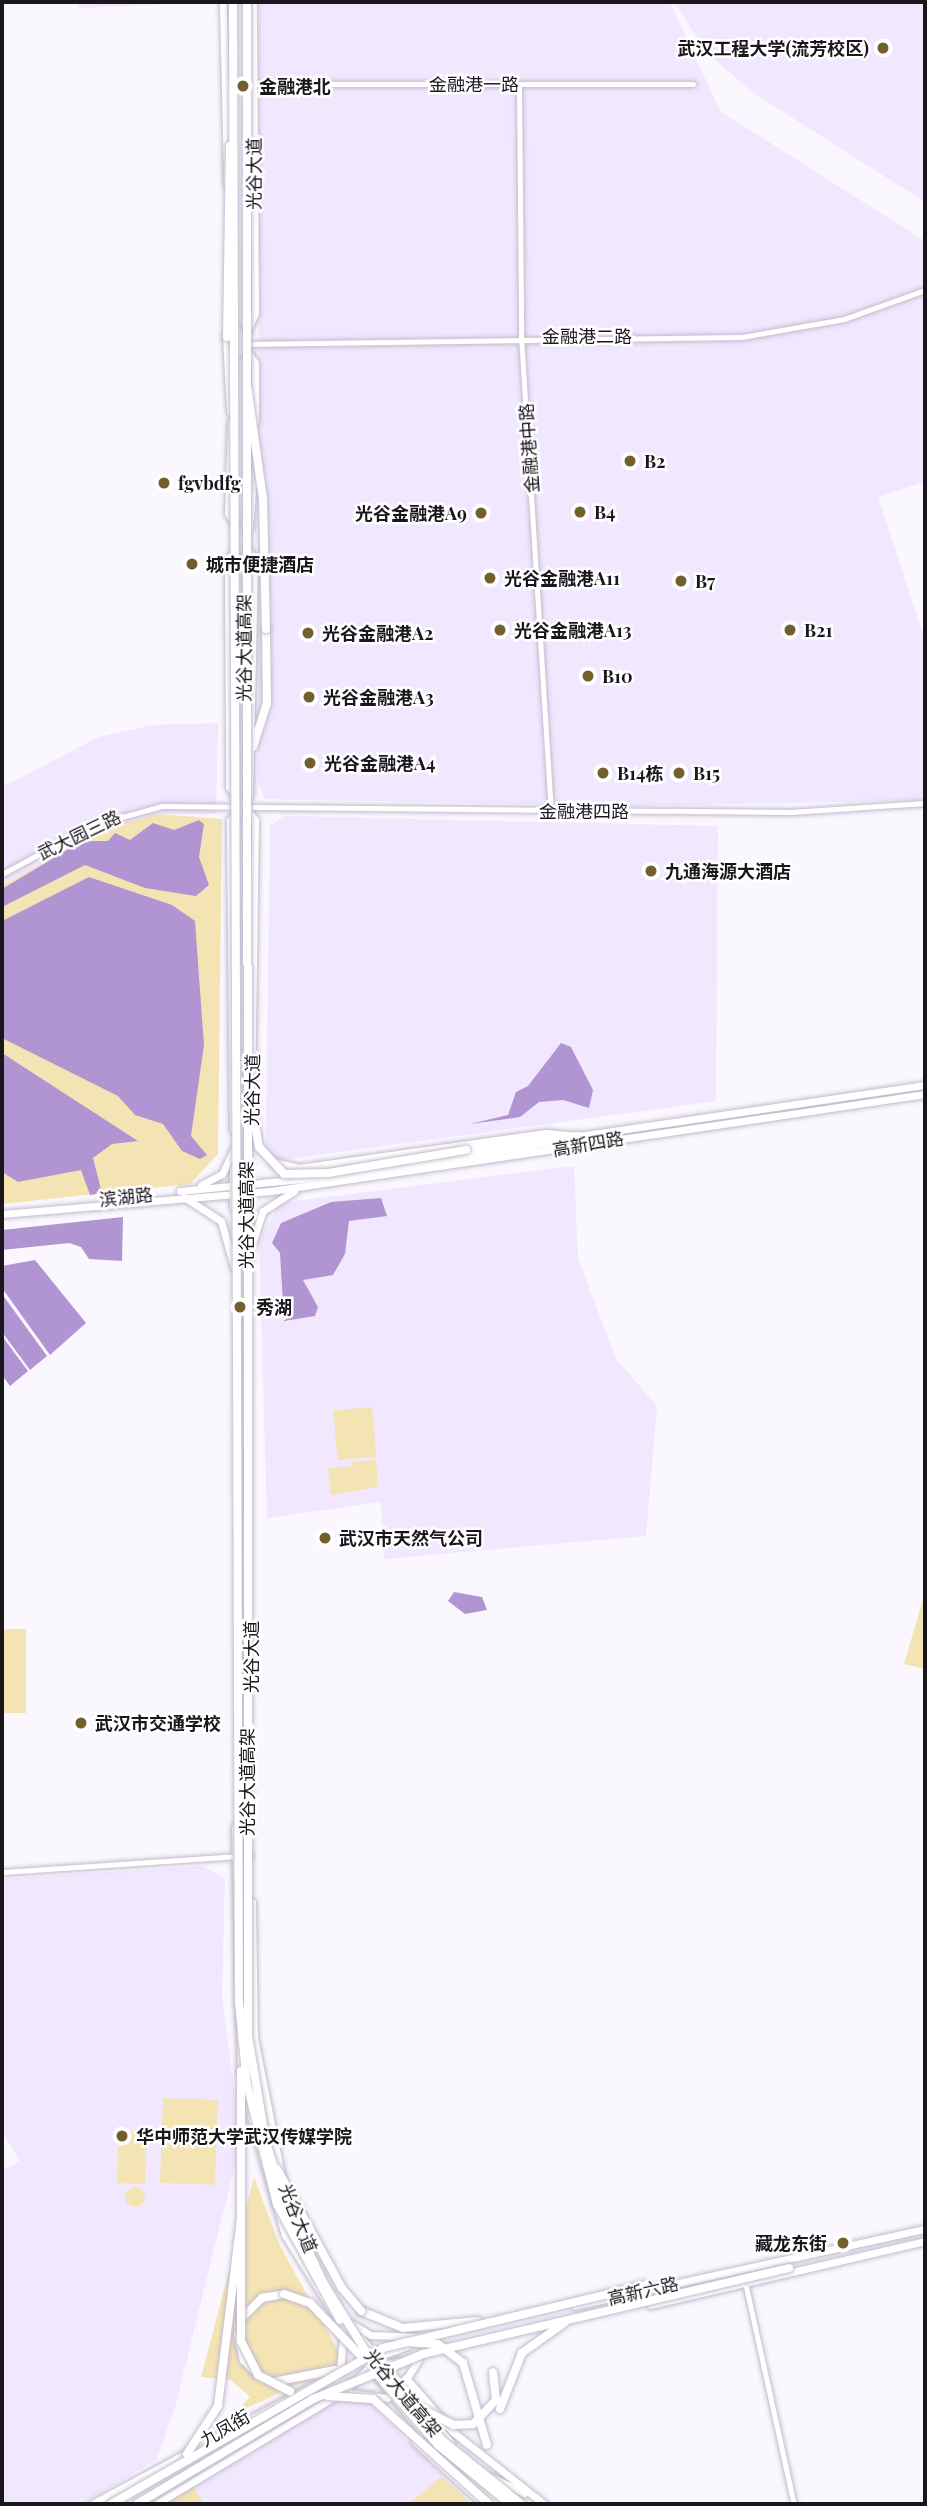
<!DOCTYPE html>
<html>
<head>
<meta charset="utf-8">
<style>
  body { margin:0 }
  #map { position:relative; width:927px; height:2506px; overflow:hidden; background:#faf7fe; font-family:"Playfair Display","Noto Sans SC",serif }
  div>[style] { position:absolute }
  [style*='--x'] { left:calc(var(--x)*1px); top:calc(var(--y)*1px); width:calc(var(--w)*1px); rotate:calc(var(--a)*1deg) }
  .built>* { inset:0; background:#f1e7ff }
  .green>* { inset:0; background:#f5e4b3; transform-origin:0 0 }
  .round { border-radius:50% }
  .water>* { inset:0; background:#b095d2 }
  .roads { filter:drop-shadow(0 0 2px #c3bccd) drop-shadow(0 0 2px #c3bccd) }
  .minor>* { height:5px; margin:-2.5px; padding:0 2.5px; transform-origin:2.5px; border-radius:2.5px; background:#fff }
  .major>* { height:7px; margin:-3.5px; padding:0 3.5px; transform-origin:3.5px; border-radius:3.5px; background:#fff }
  .highway>* { height:8px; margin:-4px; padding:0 4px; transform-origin:4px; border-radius:4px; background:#fff }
  .bridges { filter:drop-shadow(0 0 2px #c3bccd) drop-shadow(0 0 2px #c3bccd) }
  .highway-bridge>* { height:8px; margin:-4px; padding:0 4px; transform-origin:4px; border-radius:4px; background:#fff }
  .dots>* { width:19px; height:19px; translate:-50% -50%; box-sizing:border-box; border:4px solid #fff; border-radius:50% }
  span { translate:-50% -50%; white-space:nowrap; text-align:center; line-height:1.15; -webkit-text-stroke:5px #fff; paint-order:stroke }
  .poi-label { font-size:18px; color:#19171c; font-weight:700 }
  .right { translate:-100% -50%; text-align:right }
  .left { translate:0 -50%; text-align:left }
  .street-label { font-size:18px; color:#19171c }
  .frame { position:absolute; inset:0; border:4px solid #19171c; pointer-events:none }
</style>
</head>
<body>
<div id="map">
  <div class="built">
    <div style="clip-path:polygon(74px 2px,216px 2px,80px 8px)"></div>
    <div style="clip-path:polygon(259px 2px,670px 2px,720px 111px,925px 241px,925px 482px,878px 497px,925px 640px,925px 800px,638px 806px,265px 799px,258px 782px)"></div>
    <div style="clip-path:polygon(674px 2px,925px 2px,925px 202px,755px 94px,708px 54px)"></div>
    <div style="clip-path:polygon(218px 723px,216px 814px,158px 814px,2px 886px,2px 787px,99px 737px,152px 725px)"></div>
    <div style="clip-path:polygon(284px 816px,718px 826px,716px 1101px,280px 1160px,266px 1151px,266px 1133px,270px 826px)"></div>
    <div style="clip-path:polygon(574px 1166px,578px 1259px,616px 1359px,657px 1406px,646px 1536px,384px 1559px,381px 1502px,267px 1518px,259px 1239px,280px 1203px)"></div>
    <div style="clip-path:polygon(203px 1866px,225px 1878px,222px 1998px,241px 2141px,175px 2407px,157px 2459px,84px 2504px,2px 2504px,2px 2171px,20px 2161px,2px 2132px,2px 1879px)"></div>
    <div style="clip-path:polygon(345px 2393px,369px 2402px,472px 2504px,166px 2504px)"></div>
  </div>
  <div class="green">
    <div style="clip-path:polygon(158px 814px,222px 819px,218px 1154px,190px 1184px,2px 1204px,2px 886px,101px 830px)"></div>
    <div style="left:372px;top:1407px;width:50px;height:39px;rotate:85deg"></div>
    <div style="clip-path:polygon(376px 1460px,378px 1487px,331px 1495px,328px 1468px,352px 1466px,353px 1480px,352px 1462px)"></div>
    <div style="clip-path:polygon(925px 1592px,925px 1669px,904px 1664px)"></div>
    <div style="left:2px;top:1629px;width:24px;height:84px"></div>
    <div style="left:163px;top:2098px;width:55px;height:85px;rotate:2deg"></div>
    <div style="left:119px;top:2131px;width:28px;height:52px;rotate:2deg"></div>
    <div style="clip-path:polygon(254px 2177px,280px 2246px,340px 2354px,336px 2367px,247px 2408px,242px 2405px,250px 2397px,231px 2380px,201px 2377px)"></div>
    <div class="round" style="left:125px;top:2187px;width:20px;height:20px"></div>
    <div style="clip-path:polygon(441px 2477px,472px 2504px,408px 2504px)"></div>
    <div style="clip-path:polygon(194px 2487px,204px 2504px,166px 2504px)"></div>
  </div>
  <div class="water">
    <div style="clip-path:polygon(199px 820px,204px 824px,199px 857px,209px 885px,196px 896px,145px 888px,85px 865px,2px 907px,2px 889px,82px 841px,108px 841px,115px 833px,130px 840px,153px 823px,174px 830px)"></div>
    <div style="clip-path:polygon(89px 877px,172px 905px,195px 921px,204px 1045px,191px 1136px,207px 1155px,200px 1159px,182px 1151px,163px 1124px,135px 1115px,118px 1096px,2px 1038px,2px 921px)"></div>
    <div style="clip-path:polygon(561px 1043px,571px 1047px,593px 1090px,589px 1108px,563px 1100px,539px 1102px,520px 1117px,470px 1124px,508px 1115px,516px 1092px,528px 1086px)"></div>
    <div style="clip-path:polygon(2px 1053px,138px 1141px,112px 1144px,93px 1158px,102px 1193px,90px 1195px,81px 1170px,18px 1182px,2px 1172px)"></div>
    <div style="clip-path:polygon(381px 1198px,387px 1216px,349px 1221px,345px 1254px,333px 1275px,303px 1280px,318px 1307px,315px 1316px,284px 1321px,280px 1253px,272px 1243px,281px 1223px,331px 1202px)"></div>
    <div style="clip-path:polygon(123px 1217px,122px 1261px,89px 1259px,81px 1247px,69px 1243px,2px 1250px,2px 1230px)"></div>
    <div style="clip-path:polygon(35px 1260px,86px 1323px,50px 1355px,2px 1288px,2px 1266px)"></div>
    <div style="clip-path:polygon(2px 1294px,47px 1356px,30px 1370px,2px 1332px)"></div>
    <div style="clip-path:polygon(2px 1336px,28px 1371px,10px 1386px,2px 1375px)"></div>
    <div style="clip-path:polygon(454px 1592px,482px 1597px,487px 1610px,465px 1614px,448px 1601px)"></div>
  </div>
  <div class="roads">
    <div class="minor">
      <div style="--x:254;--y:84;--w:439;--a:0"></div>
      <div style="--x:519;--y:85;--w:251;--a:89.5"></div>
      <div style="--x:521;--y:336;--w:476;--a:86.4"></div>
      <div style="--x:245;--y:344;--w:497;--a:-0.8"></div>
      <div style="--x:742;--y:337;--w:104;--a:-10"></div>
      <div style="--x:844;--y:319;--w:86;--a:-19.7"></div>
      <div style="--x:2;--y:874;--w:103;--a:-28.3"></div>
      <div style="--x:93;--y:825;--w:72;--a:-15.4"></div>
      <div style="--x:162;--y:806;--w:629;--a:0.55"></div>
      <div style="--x:791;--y:812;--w:134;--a:-3.8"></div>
      <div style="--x:2;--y:1872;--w:249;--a:-3.9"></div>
      <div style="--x:745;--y:2282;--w:227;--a:77.6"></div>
    </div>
    <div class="major">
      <div style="--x:223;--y:2;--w:182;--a:88.7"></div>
      <div style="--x:247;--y:331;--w:20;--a:-66"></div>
      <div style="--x:255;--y:313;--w:311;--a:-90.4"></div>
      <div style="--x:247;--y:351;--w:14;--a:56"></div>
      <div style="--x:255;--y:363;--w:58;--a:90"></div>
      <div style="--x:234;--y:359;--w:17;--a:-62"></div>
      <div style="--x:242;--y:344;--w:20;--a:-110"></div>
      <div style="--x:231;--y:423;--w:90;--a:91.9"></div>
      <div style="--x:228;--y:513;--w:32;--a:60"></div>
      <div style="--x:244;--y:541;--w:25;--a:130"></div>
      <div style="--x:228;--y:560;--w:227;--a:89.7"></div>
      <div style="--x:229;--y:787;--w:42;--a:51.8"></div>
      <div style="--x:255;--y:820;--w:279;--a:90.8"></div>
      <div style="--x:249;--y:528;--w:67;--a:-84.9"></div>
      <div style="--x:248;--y:549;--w:12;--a:59"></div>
      <div style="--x:254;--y:559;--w:235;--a:91.2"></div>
      <div style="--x:233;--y:1129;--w:309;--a:-90.6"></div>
      <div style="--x:230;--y:820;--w:11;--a:-41"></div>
      <div style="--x:274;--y:1162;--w:26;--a:13"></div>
      <div style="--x:299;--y:1168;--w:249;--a:-8.1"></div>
      <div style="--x:546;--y:1133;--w:33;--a:5"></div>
      <div style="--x:579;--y:1136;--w:350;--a:-8.4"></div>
      <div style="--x:201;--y:1185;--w:24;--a:-28"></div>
      <div style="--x:222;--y:1174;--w:28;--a:-64"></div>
      <div style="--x:180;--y:1191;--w:163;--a:-5.6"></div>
      <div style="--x:342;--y:1175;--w:221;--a:-8.9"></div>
      <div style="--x:184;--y:1197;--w:44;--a:33"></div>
      <div style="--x:221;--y:1221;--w:48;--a:74.2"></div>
      <div style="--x:233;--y:1206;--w:37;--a:-90"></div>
      <div style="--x:2;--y:1214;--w:269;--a:-4.9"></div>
      <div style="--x:270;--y:1191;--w:662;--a:-8.42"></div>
      <div style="--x:251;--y:1247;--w:38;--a:-72"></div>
      <div style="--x:263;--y:1211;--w:37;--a:-33"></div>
      <div style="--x:235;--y:1827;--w:247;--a:88.6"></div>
      <div style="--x:252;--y:1902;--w:136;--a:89.2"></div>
      <div style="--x:254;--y:2038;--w:139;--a:78.8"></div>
      <div style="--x:243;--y:2089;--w:152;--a:74"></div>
      <div style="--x:285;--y:2235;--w:126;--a:58.3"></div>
      <div style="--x:650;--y:2305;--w:282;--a:-13.1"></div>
      <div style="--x:574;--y:2306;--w:359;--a:-12.4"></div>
      <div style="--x:352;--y:2324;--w:21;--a:31"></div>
      <div style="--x:370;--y:2335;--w:47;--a:2.4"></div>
      <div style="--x:361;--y:2338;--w:138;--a:49.4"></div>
      <div style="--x:360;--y:2355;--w:115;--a:51.3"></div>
      <div style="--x:432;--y:2445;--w:90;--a:40.9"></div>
      <div style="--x:374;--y:2358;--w:37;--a:-20"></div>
      <div style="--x:340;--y:2371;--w:35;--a:-85"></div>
      <div style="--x:406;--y:2378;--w:72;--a:49"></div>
      <div style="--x:453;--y:2432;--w:116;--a:38.4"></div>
      <div style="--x:405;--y:2381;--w:25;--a:-58"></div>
      <div style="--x:342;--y:2392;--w:46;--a:7.4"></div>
      <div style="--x:415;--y:2442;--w:92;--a:42.4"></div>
      <div style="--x:491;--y:2477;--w:37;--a:26"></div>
      <div style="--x:92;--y:2504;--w:251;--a:-28.3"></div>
      <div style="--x:156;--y:2504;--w:216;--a:-31"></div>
      <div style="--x:341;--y:2393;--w:36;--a:-42"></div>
      <div style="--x:368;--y:2369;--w:32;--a:-14"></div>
    </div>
    <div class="highway">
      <div style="--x:227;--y:337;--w:75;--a:86.9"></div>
      <div style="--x:253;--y:747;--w:46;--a:-72.3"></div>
      <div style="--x:267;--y:703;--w:74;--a:-90.8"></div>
      <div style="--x:466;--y:1150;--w:114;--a:-7.1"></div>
      <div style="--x:361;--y:2311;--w:45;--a:22"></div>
      <div style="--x:403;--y:2328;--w:75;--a:-5.3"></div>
      <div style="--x:241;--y:2319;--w:30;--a:-45"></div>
      <div style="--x:262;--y:2298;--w:22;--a:-10"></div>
      <div style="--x:238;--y:2335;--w:26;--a:77"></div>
      <div style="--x:244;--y:2360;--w:18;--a:47"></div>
      <div style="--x:273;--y:2382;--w:63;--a:-11"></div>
    </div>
  </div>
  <div class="bridges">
    <div class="highway-bridge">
      <div style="--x:233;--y:2;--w:2000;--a:89.83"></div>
      <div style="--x:239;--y:2002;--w:82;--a:84.4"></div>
      <div style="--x:247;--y:2084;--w:124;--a:76"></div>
      <div style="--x:277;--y:2204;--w:132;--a:61.5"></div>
      <div style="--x:247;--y:2;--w:2034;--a:89.97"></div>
      <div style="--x:248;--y:2036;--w:108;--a:80.4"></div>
      <div style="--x:266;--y:2142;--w:61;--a:72.8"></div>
      <div style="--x:284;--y:2200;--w:93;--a:64.5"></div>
      <div style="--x:324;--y:2284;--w:93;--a:58.2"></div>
      <div style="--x:373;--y:2363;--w:103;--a:48.1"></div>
      <div style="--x:442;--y:2440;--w:102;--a:39"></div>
      <div style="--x:227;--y:337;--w:191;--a:-89.1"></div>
      <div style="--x:247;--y:385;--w:115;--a:82"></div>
      <div style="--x:263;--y:499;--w:130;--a:88.7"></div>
      <div style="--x:250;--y:1096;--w:52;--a:80"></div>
      <div style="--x:259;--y:1147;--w:37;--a:47"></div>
      <div style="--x:284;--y:1174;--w:44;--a:-1.3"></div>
      <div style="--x:328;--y:1173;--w:140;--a:-9.5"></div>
      <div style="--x:241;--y:2071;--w:270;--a:90"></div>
      <div style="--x:241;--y:2341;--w:38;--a:63"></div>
      <div style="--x:258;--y:2375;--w:36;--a:27"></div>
      <div style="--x:277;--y:2169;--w:136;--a:61.4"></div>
      <div style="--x:342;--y:2288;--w:30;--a:50"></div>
      <div style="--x:284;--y:2294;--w:28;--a:19"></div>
      <div style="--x:310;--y:2303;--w:76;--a:46.1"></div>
      <div style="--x:406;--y:2342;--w:32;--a:4"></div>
      <div style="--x:438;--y:2344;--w:31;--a:37"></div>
      <div style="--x:463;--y:2363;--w:85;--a:73.7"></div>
      <div style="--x:374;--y:2371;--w:99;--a:49.1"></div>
      <div style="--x:439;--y:2446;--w:92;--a:39.2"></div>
      <div style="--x:328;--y:2396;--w:45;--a:3.8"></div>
      <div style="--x:373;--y:2399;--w:156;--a:42.2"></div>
      <div style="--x:414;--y:2405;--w:45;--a:26.6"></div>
      <div style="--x:454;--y:2425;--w:19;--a:-3"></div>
      <div style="--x:473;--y:2424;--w:33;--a:-46"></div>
      <div style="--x:496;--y:2400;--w:28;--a:-96"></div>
      <div style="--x:500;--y:2409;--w:60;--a:-68.6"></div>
      <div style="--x:522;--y:2353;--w:52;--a:-35.5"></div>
      <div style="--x:187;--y:2454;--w:57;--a:-57.1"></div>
      <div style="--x:218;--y:2406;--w:187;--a:-83"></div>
      <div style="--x:111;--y:2504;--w:314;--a:-29.8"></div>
      <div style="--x:383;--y:2348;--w:269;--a:-13.5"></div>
      <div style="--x:137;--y:2504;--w:205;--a:-30.8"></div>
      <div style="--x:313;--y:2399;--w:119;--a:-22.2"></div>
      <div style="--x:423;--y:2354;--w:376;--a:-13.2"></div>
    </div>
  </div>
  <div class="dots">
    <div style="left:883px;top:48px;background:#71602e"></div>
    <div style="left:243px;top:86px;background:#71602e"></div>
    <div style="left:630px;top:461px;background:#71602e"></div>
    <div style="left:164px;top:483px;background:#71602e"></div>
    <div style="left:580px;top:512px;background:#71602e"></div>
    <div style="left:481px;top:513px;background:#71602e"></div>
    <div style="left:192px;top:564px;background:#71602e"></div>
    <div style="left:490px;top:578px;background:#71602e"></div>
    <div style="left:681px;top:581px;background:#71602e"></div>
    <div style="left:500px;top:630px;background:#71602e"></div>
    <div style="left:790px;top:630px;background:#71602e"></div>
    <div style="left:308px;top:633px;background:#71602e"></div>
    <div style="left:588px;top:676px;background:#71602e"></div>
    <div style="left:309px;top:697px;background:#71602e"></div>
    <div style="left:310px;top:763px;background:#71602e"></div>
    <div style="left:603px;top:773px;background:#71602e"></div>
    <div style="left:679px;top:773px;background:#71602e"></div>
    <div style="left:651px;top:871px;background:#71602e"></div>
    <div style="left:240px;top:1307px;background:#71602e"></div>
    <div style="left:325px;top:1538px;background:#71602e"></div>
    <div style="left:81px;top:1723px;background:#71602e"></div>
    <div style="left:122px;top:2136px;background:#71602e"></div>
    <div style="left:843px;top:2243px;background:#71602e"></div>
  </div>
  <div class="poi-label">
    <span class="right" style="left:869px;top:48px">武汉工程大学(流芳校区)</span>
    <span class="left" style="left:259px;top:86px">金融港北</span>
    <span class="left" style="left:644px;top:461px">B2</span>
    <span class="left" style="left:178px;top:483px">fgvbdfg</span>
    <span class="left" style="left:594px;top:512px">B4</span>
    <span class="right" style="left:467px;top:513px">光谷金融港A9</span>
    <span class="left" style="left:206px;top:564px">城市便捷酒店</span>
    <span class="left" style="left:504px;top:578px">光谷金融港A11</span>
    <span class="left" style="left:695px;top:581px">B7</span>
    <span class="left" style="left:514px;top:630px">光谷金融港A13</span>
    <span class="left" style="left:804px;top:630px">B21</span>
    <span class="left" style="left:322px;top:633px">光谷金融港A2</span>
    <span class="left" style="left:602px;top:676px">B10</span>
    <span class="left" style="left:323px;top:697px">光谷金融港A3</span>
    <span class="left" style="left:324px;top:763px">光谷金融港A4</span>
    <span class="left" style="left:617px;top:773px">B14栋</span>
    <span class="left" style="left:693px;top:773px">B15</span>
    <span class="left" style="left:665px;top:871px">九通海源大酒店</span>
    <span class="left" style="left:256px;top:1307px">秀湖</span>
    <span class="left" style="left:339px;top:1538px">武汉市天然气公司</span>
    <span class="left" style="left:95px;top:1723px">武汉市交通学校</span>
    <span class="left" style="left:136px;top:2136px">华中师范大学武汉传媒学院</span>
    <span class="right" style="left:827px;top:2243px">藏龙东街</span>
  </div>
  <div class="street-label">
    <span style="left:474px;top:84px">金融港一路</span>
    <span style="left:254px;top:174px;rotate:-90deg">光谷大道</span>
    <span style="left:587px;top:336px">金融港二路</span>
    <span style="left:529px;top:448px;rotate:-94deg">金融港中路</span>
    <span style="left:244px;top:648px;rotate:-90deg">光谷大道高架</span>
    <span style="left:584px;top:811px">金融港四路</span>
    <span style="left:79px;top:835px;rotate:-26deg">武大园三路</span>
    <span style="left:252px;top:1090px;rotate:-89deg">光谷大道</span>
    <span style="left:588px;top:1144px;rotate:-10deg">高新四路</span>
    <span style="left:126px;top:1197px;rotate:-6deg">滨湖路</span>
    <span style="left:246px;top:1215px;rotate:-90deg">光谷大道高架</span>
    <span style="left:251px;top:1657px;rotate:-90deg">光谷大道</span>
    <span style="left:247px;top:1782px;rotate:-90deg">光谷大道高架</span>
    <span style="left:298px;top:2218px;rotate:68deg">光谷大道</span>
    <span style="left:643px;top:2291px;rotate:-13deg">高新六路</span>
    <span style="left:403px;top:2393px;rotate:50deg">光谷大道高架</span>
    <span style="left:225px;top:2428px;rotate:-30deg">九凤街</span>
  </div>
  <div class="frame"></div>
</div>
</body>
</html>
